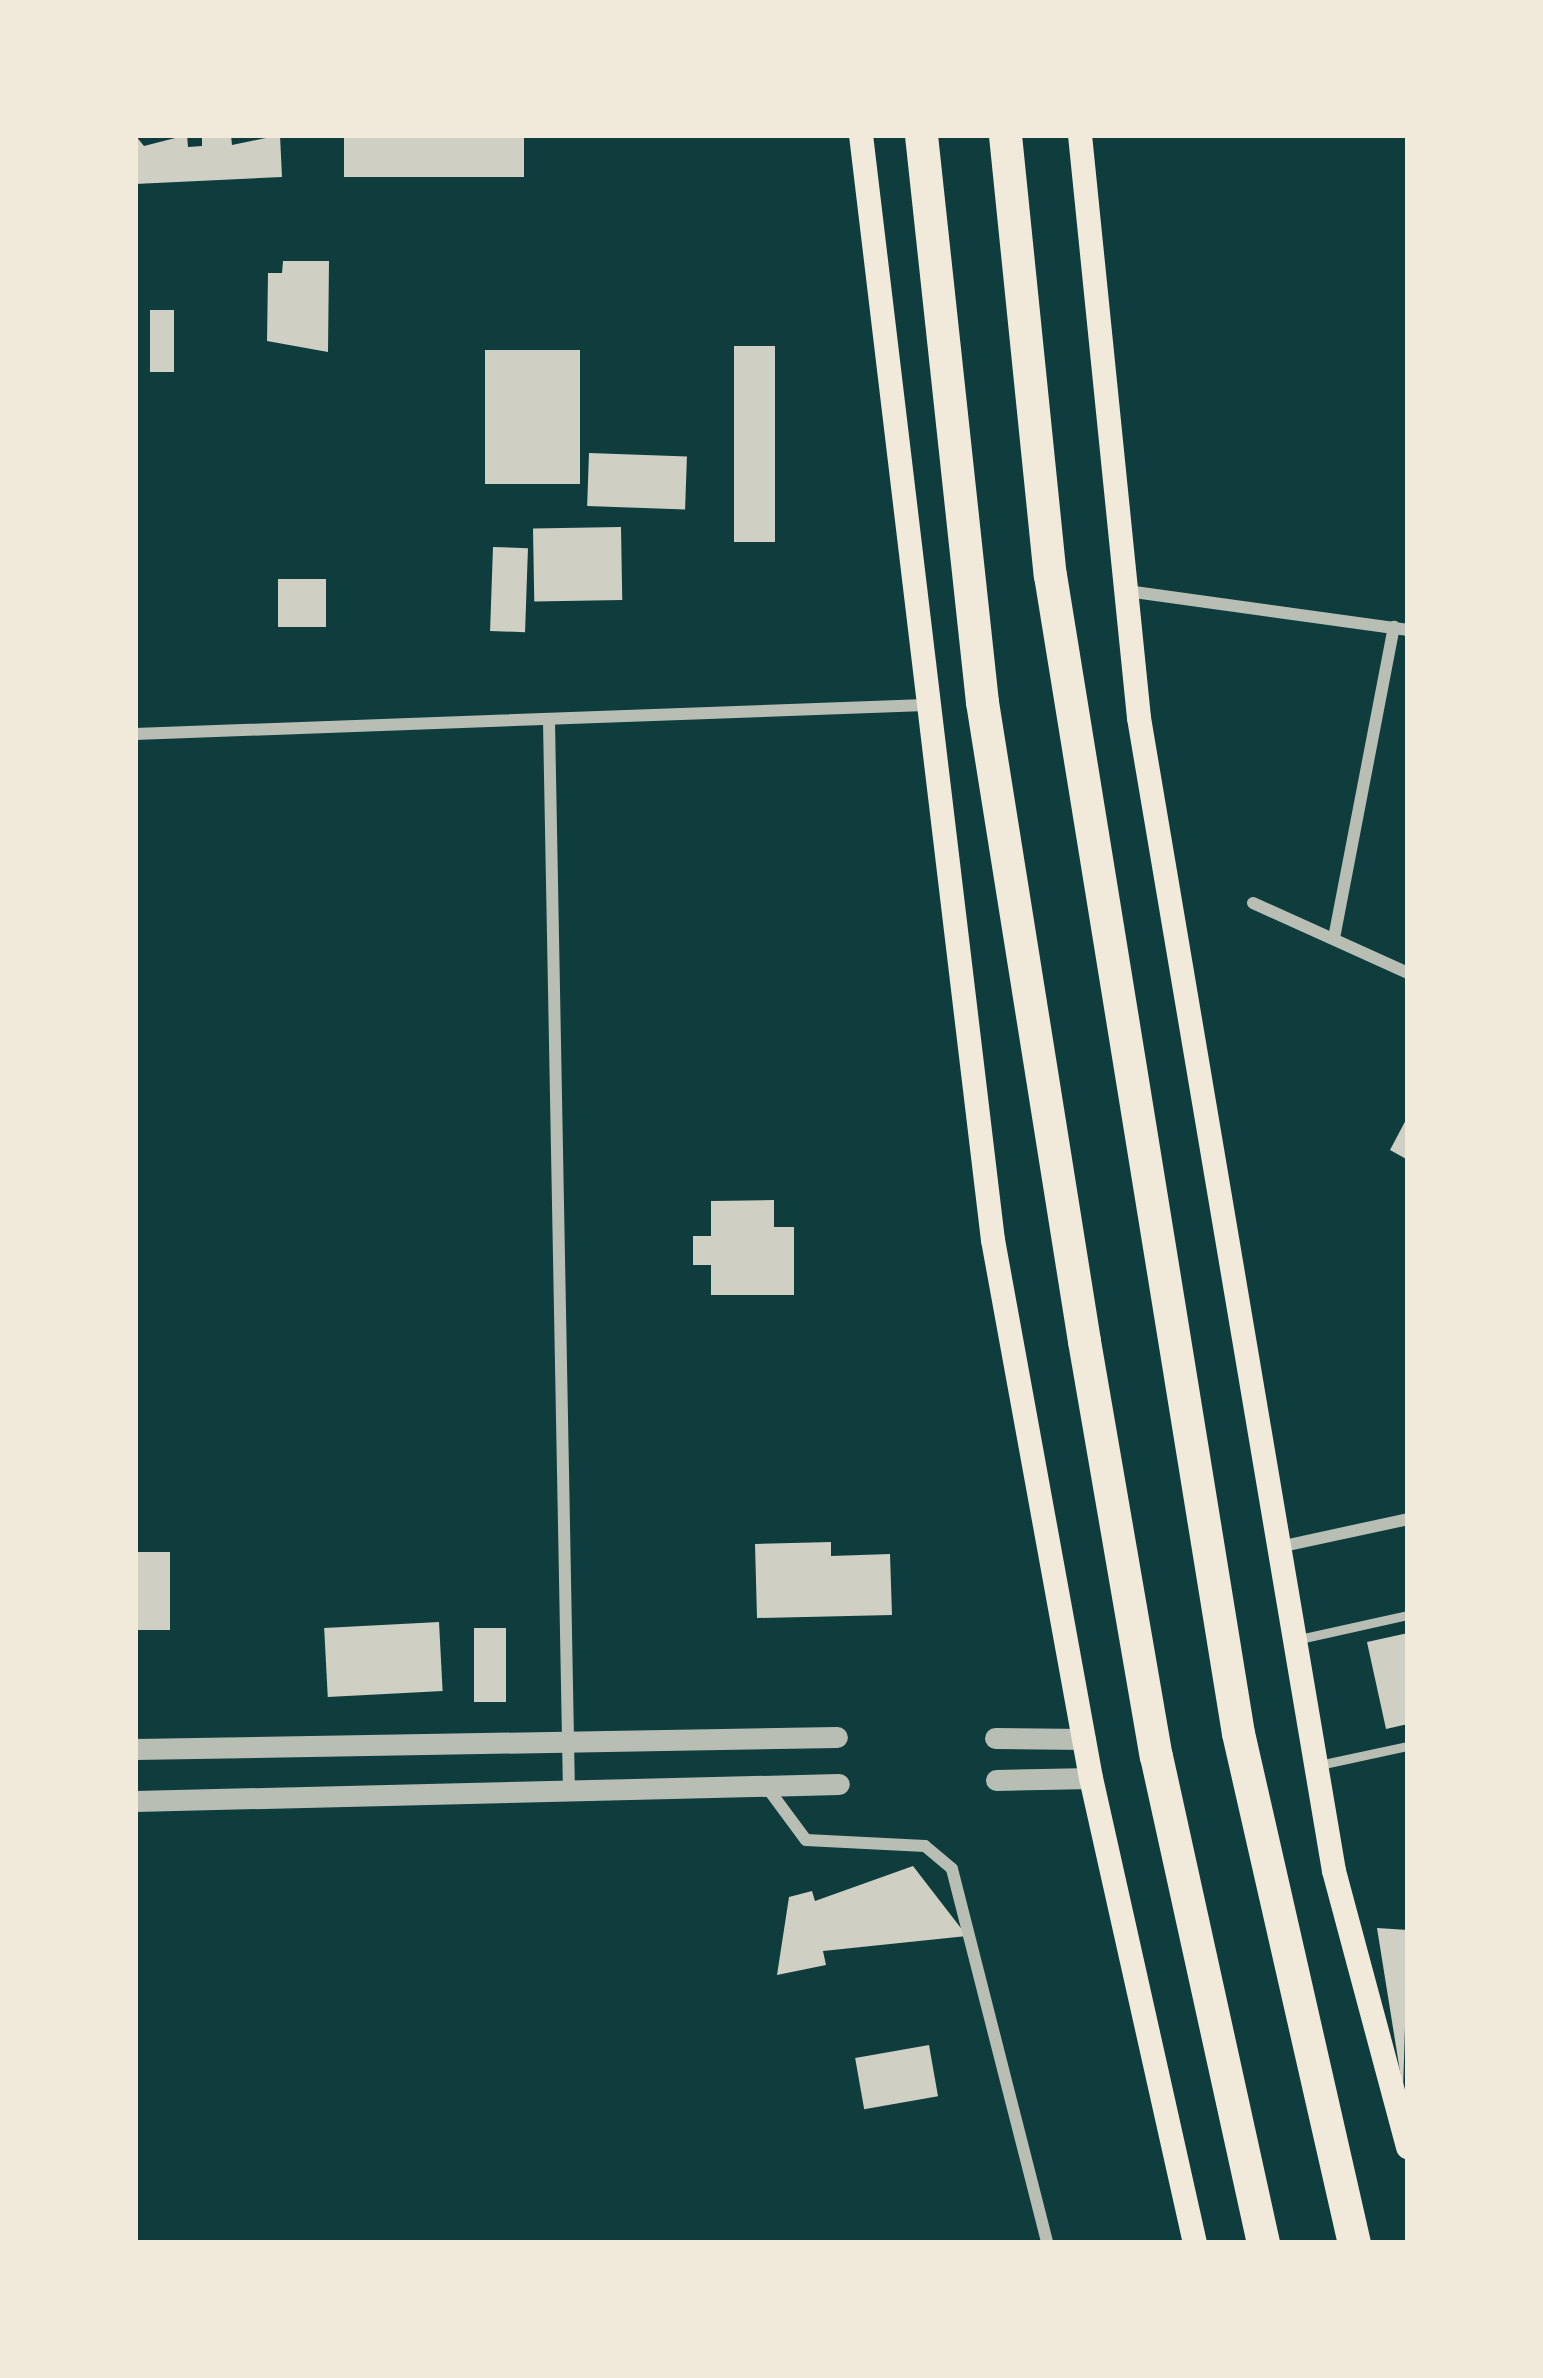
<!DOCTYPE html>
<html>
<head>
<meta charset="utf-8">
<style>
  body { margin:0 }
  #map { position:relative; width:1543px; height:2378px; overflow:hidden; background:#0f3d3e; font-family:"Asap Condensed",sans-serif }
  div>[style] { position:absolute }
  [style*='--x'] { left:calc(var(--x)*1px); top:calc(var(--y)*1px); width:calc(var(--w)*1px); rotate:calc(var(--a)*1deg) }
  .building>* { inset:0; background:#cfcfc3; transform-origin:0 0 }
  .service>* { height:9px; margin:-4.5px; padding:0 4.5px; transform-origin:4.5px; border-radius:4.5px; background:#b8beb3 }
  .minor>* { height:12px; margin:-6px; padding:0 6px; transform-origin:6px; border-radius:6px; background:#b8beb3 }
  .tertiary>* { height:21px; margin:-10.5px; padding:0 10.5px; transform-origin:10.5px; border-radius:10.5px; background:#b8beb3 }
  .secondary>* { height:24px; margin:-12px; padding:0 12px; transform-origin:12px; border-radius:12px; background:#f1e9da }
  .trunk>* { height:33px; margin:-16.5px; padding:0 16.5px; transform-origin:16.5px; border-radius:16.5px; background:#f1e9da }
  span { translate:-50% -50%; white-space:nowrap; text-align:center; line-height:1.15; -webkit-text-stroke:9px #f1e9da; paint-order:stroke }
  .frame { position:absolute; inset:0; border:138px solid #f1e9da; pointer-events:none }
</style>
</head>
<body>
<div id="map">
  <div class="building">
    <div style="clip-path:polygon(135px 135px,144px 146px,187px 135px,188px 147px,202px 146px,202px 135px,231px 135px,232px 145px,280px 135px,282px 177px,135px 184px)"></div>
    <div style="left:344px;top:135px;width:180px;height:42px"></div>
    <div style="clip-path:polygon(283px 261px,329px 261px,328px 352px,267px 341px,268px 273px,282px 273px)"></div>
    <div style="left:150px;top:310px;width:24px;height:62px"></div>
    <div style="left:734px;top:346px;width:41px;height:196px"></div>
    <div style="left:485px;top:350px;width:95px;height:134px"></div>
    <div style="left:589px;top:453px;width:98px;height:53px;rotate:2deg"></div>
    <div style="left:621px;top:527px;width:73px;height:88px;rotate:89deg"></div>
    <div style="left:493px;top:547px;width:35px;height:84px;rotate:2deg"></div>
    <div style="left:326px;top:579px;width:48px;height:48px;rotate:90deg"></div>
    <div style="clip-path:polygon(1408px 1116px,1408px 1160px,1390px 1150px)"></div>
    <div style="clip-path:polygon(774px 1200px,774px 1227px,794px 1227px,794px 1295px,711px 1295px,711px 1265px,693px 1265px,693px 1236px,711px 1236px,711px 1201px)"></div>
    <div style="clip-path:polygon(831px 1542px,831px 1556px,890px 1554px,892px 1615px,757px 1618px,755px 1544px)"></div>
    <div style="left:135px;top:1552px;width:35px;height:78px"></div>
    <div style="left:439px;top:1622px;width:69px;height:115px;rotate:87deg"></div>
    <div style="left:474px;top:1628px;width:32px;height:74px"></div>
    <div style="clip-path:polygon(1408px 1633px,1408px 1724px,1386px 1729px,1367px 1642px)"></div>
    <div style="clip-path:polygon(913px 1866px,967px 1936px,823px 1951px,826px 1965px,777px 1975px,789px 1897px,812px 1891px,815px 1901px)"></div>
    <div style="clip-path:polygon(1377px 1928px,1408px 1930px,1403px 2090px)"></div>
    <div style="left:929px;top:2045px;width:52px;height:75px;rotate:80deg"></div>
  </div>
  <div class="service">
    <div style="--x:1295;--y:1640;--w:116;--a:-12.5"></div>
    <div style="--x:1319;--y:1765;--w:91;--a:-12.1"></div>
  </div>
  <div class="minor">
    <div style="--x:1127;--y:591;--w:284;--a:7.9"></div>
    <div style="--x:549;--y:722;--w:1066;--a:88.93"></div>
    <div style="--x:135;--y:734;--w:791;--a:-2.1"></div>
    <div style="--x:1253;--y:903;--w:170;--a:24.3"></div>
    <div style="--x:1334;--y:938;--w:317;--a:-79.1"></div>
    <div style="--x:1279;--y:1547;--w:132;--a:-12.2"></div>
    <div style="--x:766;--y:1786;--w:67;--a:53.5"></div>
    <div style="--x:806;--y:1840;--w:119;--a:2.9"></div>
    <div style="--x:925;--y:1846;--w:35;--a:40"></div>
    <div style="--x:952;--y:1869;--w:386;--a:75.7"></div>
  </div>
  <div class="tertiary">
    <div style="--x:995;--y:1738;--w:90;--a:0.6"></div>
    <div style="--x:135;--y:1749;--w:702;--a:-0.98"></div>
    <div style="--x:996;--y:1780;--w:95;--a:-1.2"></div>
    <div style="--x:135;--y:1801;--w:704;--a:-1.38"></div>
  </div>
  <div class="secondary">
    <div style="--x:861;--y:135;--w:1113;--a:83.19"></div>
    <div style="--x:993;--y:1240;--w:547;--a:79.68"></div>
    <div style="--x:1091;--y:1778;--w:476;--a:77.4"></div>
    <div style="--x:1080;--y:135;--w:586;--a:84.22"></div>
    <div style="--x:1139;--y:718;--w:1169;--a:80.4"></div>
    <div style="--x:1334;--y:1871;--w:286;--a:75"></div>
  </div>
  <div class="trunk">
    <div style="--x:921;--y:135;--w:570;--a:83.86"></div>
    <div style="--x:982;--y:702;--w:647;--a:80.93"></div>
    <div style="--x:1084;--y:1341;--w:421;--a:80.2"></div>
    <div style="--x:1156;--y:1756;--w:499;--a:77.6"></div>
    <div style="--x:1005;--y:135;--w:442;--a:84.2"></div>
    <div style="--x:1050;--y:575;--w:1173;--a:80.78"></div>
    <div style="--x:1238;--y:1733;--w:523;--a:77.19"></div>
  </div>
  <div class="frame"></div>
</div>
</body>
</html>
